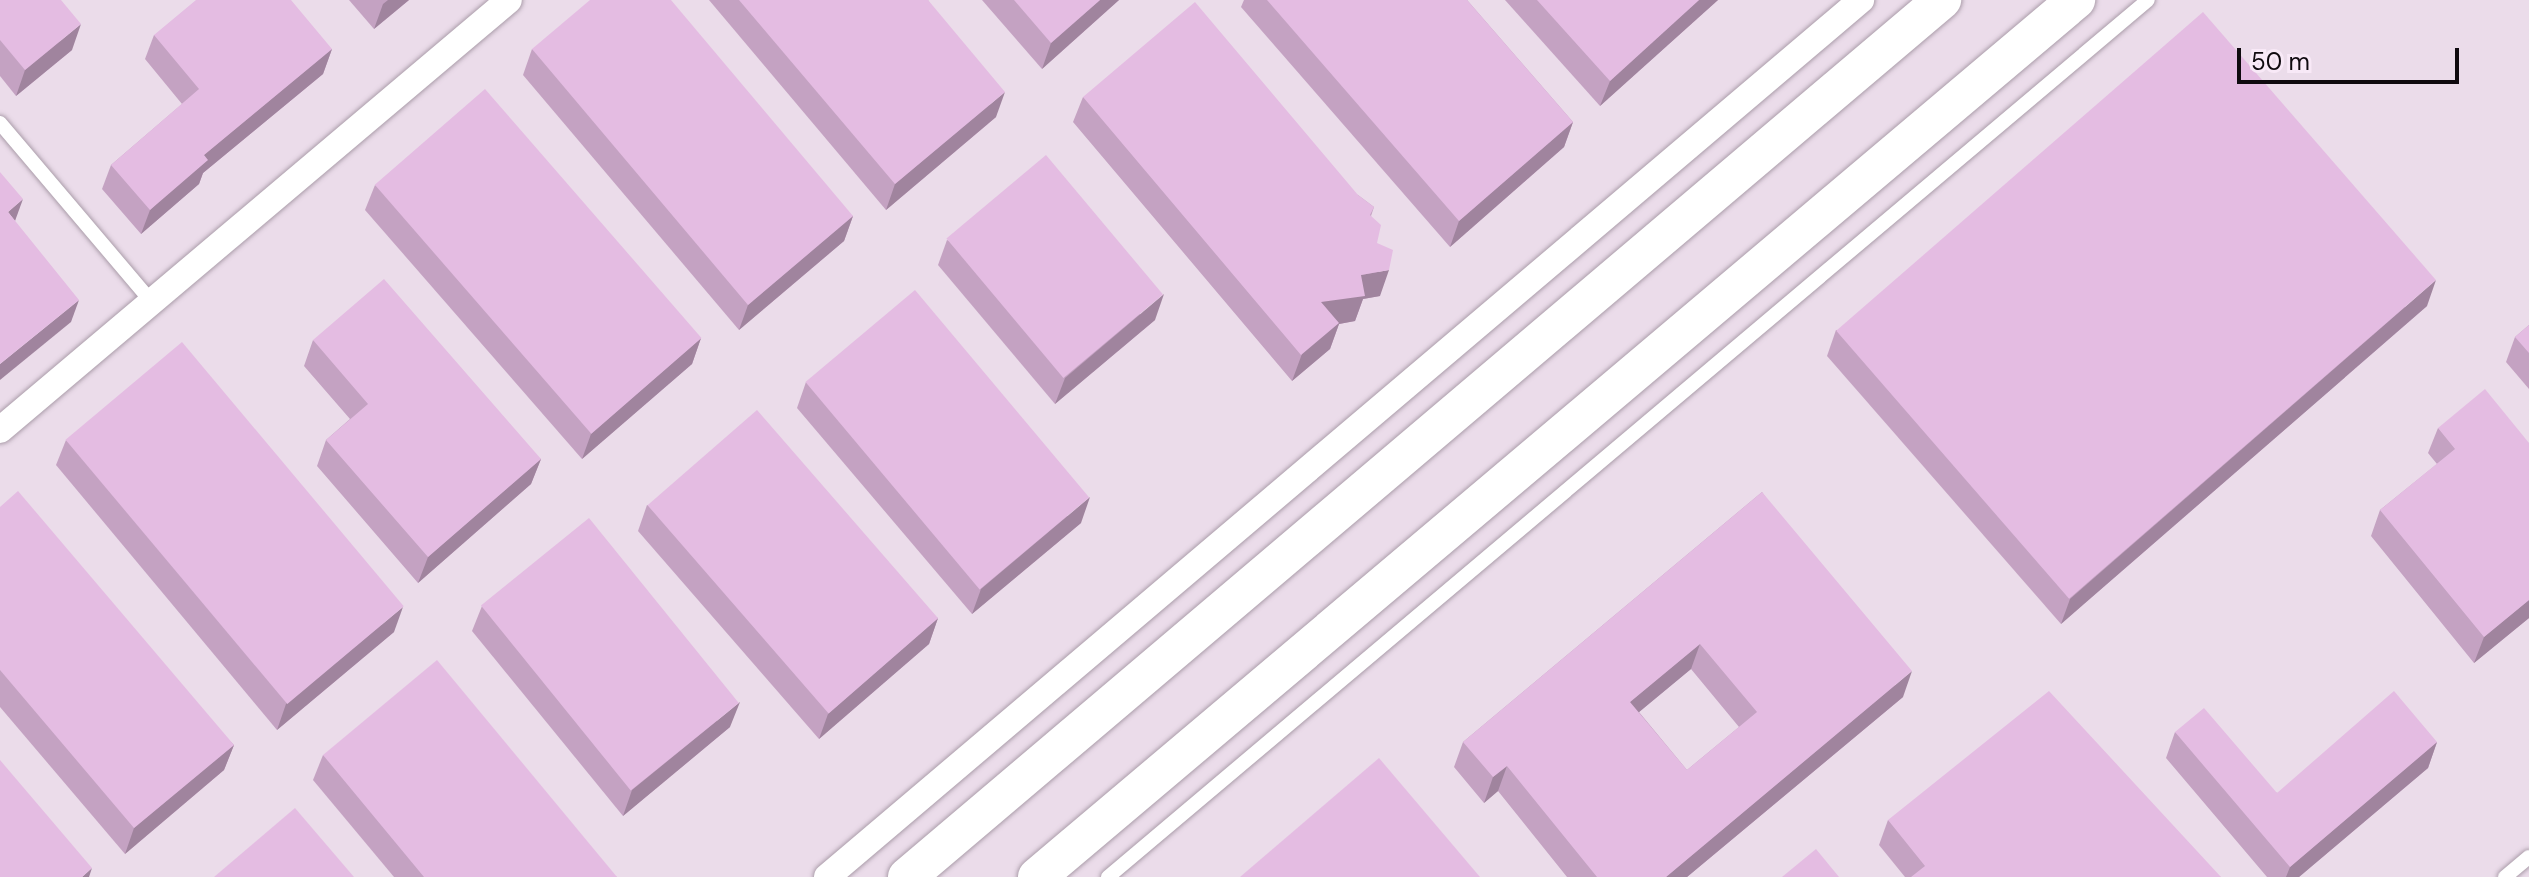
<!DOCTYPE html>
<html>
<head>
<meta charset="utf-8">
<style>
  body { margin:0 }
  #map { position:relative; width:2529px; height:877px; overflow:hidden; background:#ebdcea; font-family:"DM Sans",sans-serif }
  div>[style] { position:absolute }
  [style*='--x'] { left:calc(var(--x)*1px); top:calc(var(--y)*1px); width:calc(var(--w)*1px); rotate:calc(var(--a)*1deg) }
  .roads { filter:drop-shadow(0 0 2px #ab9daa) drop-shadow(0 0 2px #ab9daa) }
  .lane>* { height:14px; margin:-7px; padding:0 7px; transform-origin:7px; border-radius:7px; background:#fff }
  .street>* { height:26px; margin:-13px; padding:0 13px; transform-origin:13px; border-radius:13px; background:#fff }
  .secondary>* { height:38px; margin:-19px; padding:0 19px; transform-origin:19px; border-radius:19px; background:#fff }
  .wall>* { inset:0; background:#c4a2c2 }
  .shaded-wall>* { inset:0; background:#a0849e }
  .building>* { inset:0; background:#e4bce2; transform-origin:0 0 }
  span { translate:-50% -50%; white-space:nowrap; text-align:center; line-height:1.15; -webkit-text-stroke:8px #f8e9f7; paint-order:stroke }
  .scale { position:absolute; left:2237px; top:48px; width:222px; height:36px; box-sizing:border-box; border:4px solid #0f0a0f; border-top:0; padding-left:10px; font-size:24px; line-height:28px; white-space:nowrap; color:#0f0a0f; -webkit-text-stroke:6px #f8e9f7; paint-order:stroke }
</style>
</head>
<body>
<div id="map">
  <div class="roads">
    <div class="lane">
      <div style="--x:0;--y:123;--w:233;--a:49.7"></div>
      <div style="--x:1108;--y:877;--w:1360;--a:-40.14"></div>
      <div style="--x:2505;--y:877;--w:31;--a:-40"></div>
    </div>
    <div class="street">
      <div style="--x:0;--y:430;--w:666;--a:-40.19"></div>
      <div style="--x:827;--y:877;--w:1356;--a:-40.3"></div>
    </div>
    <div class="secondary">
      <div style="--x:907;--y:877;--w:1357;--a:-40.28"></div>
      <div style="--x:1037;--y:877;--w:1360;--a:-40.17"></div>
    </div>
  </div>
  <div class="wall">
    <div style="clip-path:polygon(0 0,72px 50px,16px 96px,0 76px)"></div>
    <div style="clip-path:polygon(349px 0,409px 0,374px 29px)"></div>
    <div style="clip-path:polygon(709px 0,928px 0,996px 117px,886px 210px)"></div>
    <div style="clip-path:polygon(982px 0,1119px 0,1042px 69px)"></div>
    <div style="clip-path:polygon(1244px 0,1467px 0,1573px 122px,1564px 147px,1450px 247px,1241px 7px)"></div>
    <div style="clip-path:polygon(1505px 0,1718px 0,1600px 106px)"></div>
    <div style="clip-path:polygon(154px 35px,332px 49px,323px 74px,203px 173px,199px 184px,141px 234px,102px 189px,111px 165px,182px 104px,145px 59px)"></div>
    <div style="clip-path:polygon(532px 49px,853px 216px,844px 241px,739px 330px,523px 75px)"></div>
    <div style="clip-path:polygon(1083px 97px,1358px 195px,1374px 207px,1371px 216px,1377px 243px,1380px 296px,1363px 299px,1355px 321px,1339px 324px,1330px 349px,1292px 381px,1073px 122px)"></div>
    <div style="clip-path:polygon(375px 185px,701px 338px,692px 364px,582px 459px,365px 210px)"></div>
    <div style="clip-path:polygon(947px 240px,1155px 320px,1055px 404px,938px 265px)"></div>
    <div style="clip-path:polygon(2427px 306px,2061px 624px,1827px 356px,1836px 330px)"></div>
    <div style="clip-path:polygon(2529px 325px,2529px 389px,2506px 362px,2515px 337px)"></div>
    <div style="clip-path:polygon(313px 340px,541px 459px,531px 484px,418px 583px,317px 466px,326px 440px,350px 419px,304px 366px)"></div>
    <div style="clip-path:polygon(806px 382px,1081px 523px,972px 614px,797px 408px)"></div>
    <div style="clip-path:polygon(2438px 428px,2529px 443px,2529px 618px,2474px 663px,2371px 536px,2380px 510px,2437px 464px,2428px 453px)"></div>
    <div style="clip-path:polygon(66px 440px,394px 632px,277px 730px,56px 465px)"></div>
    <div style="clip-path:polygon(evenodd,1762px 492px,1903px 697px,1687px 877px,1567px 877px,1498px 791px,1484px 803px,1454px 767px,1463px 742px,1762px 492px,1691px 669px,1739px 727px,1687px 770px,1639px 712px,1691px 669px)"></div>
    <div style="clip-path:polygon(647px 505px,938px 618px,929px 644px,819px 739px,638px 531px)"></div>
    <div style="clip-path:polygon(0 507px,234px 745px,224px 770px,125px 854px,0 707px)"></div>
    <div style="clip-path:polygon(482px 606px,730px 727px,623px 816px,472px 631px)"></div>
    <div style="clip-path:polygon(2175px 732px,2277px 793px,2437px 742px,2428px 768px,2299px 877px,2267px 877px,2166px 758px)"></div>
    <div style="clip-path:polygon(323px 755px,617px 877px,394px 877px,313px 780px)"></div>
    <div style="clip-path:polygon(1888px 820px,2221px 877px,1905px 877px,1879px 845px)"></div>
  </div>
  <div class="shaded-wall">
    <div style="clip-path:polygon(388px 0,409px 0,374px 29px,383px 4px)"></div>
    <div style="clip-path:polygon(1100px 0,1119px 0,1042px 69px,1051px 43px)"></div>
    <div style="clip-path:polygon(1699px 0,1718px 0,1600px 106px,1610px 81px)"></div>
    <div style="clip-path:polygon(81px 24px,72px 50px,16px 96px,25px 70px)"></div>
    <div style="clip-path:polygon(332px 49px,323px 74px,203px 173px,199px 184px,141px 234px,150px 210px,204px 155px)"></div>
    <div style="clip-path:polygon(1005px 92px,996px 117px,886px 210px,895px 184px)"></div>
    <div style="clip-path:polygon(1573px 122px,1564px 147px,1450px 247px,1459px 221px)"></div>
    <div style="clip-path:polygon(23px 199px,15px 221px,8px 212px)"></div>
    <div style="clip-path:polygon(853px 216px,844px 241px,739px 330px,748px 305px)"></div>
    <div style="clip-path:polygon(1389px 270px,1380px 296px,1363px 299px,1355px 321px,1339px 324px,1330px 349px,1292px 381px,1321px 302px,1361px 275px)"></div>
    <div style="clip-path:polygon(2436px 280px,2427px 306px,2061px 624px,2070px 599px)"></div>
    <div style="clip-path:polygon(1164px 294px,1155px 320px,1055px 404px,1065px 378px)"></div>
    <div style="clip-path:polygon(79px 300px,71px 322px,0 380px,0 364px)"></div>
    <div style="clip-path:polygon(701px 338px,692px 364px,582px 459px,591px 434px)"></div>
    <div style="clip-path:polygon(541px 459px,531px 484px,418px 583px,428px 557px)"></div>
    <div style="clip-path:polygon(1090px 497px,1081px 523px,972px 614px,981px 589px)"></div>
    <div style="clip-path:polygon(2529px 600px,2529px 618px,2474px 663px,2484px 637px)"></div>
    <div style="clip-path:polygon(403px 607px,394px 632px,277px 730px,286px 704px)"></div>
    <div style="clip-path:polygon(938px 618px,929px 644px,819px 739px,828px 714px)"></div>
    <div style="clip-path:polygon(1700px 644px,1691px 669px,1621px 727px,1630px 702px)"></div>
    <div style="clip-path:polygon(1912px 671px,1903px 697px,1687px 877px,1666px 877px)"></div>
    <div style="clip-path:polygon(740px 702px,730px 727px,623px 816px,632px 790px)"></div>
    <div style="clip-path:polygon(2437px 742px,2428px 768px,2299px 877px,2286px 877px,2290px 867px)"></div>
    <div style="clip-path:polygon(234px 745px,224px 770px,125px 854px,134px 828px)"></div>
    <div style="clip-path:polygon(1507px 766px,1498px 791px,1484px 803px,1493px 777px)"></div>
    <div style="clip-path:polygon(92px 868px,89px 877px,82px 877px)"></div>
  </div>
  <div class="building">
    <div style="clip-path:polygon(0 0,61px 0,81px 24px,25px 70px,0 40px)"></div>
    <div style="clip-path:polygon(196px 0,291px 0,332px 49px,204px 155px,208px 160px,150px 210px,111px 165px,199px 89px,154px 35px)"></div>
    <div style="clip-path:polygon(590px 0,671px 0,853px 216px,748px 305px,532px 49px)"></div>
    <div style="clip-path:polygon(739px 0,928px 0,1005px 92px,895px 184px)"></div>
    <div style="clip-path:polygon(1014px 0,1100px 0,1051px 43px)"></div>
    <div style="clip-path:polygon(1267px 0,1467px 0,1573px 122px,1459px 221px)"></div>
    <div style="clip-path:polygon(1537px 0,1699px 0,1610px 81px)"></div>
    <div style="clip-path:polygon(1195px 2px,1358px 195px,1374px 207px,1370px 215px,1381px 225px,1377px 243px,1393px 250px,1389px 270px,1361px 275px,1365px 296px,1321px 302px,1339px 323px,1301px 355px,1083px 97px)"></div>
    <div style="left:2203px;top:12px;width:355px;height:486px;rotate:49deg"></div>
    <div style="left:485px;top:89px;width:330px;height:146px;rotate:49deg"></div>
    <div style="left:1046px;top:155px;width:182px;height:130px;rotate:50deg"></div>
    <div style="clip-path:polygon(0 172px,23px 199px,8px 212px,79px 300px,0 364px)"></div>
    <div style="clip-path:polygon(384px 279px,541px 459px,428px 557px,326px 440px,368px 404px,313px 340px)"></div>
    <div style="left:915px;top:290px;width:271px;height:143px;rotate:50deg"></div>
    <div style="clip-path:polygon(2529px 325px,2529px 353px,2515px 337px)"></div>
    <div style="left:182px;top:342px;width:345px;height:152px;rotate:50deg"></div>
    <div style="clip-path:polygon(2485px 389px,2529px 443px,2529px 600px,2484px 637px,2380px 510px,2455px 449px,2438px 428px)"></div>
    <div style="left:757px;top:410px;width:276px;height:145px;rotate:49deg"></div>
    <div style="clip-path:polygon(18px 491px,234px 745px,134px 828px,0 670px,0 507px)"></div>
    <div style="clip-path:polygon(evenodd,1762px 492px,1912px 671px,1666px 877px,1597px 877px,1507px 766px,1493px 777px,1463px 742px,1762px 492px,1700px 644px,1757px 712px,1687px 770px,1630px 702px,1700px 644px)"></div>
    <div style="left:589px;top:518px;width:238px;height:139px;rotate:51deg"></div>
    <div style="clip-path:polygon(437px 660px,617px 877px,424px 877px,323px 755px)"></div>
    <div style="clip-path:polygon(2049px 691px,2221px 877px,1911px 877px,1925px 866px,1888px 820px)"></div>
    <div style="clip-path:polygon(2394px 691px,2437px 742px,2290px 867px,2175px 732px,2204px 708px,2277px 793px)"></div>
    <div style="clip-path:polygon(1379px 758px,1480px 877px,1240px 877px)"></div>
    <div style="clip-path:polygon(0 760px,92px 868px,82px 877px,0 877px)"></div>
    <div style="clip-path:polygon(295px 808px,354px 877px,214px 877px)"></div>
    <div style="clip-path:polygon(1816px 849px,1839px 877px,1782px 877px)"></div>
  </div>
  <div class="scale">50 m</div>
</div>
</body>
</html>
